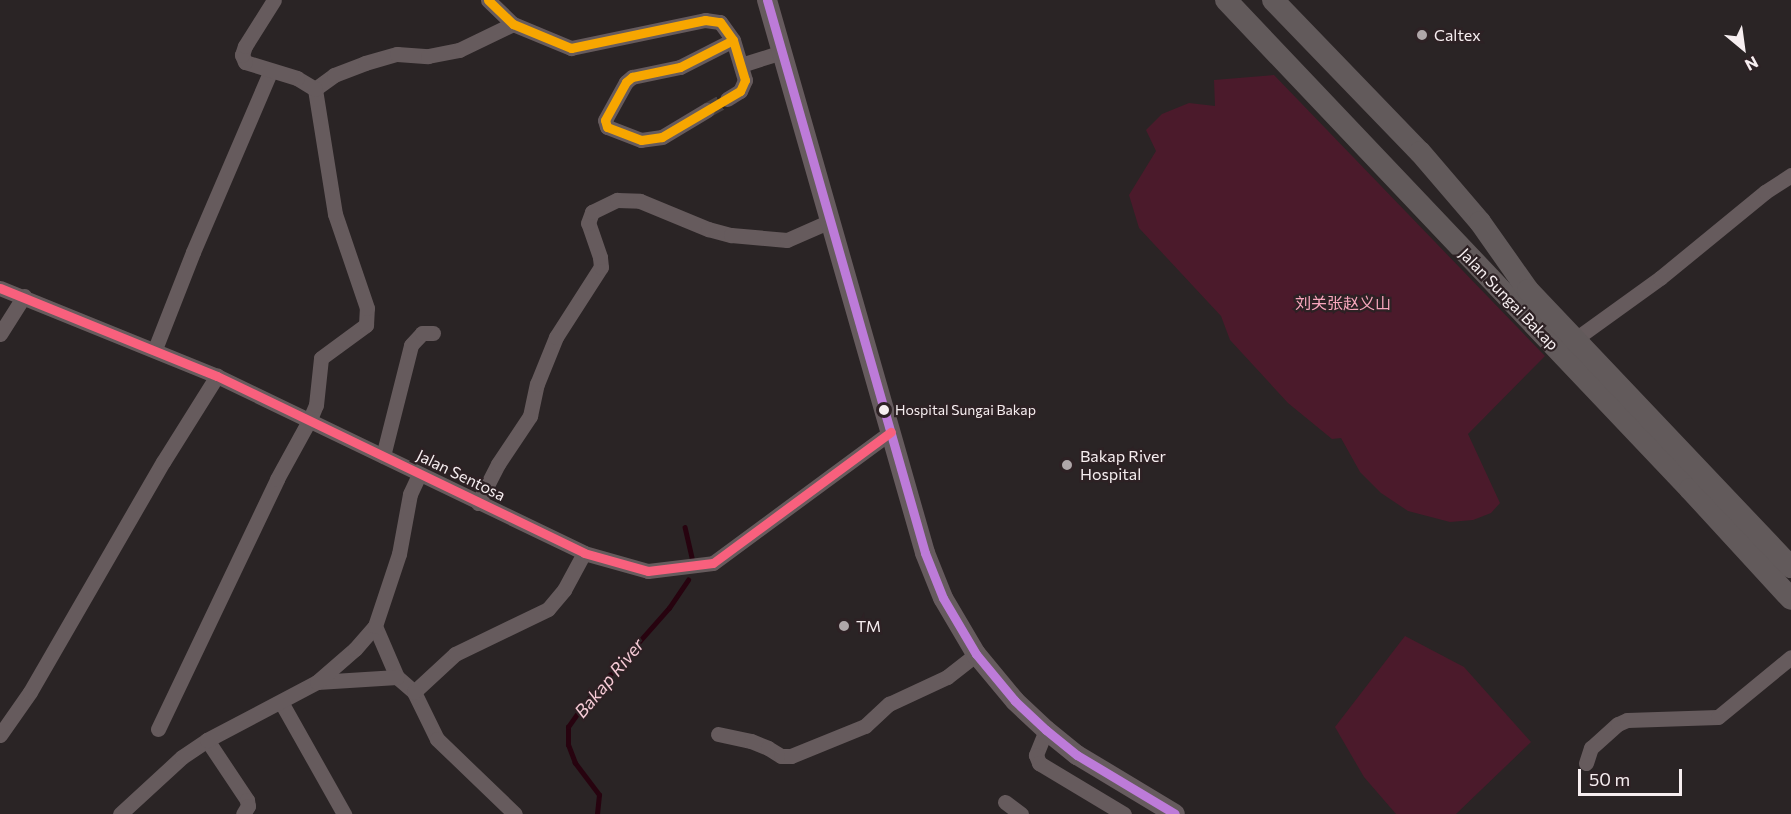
<!DOCTYPE html>
<html>
<head>
<meta charset="utf-8">
<style>
  body { margin:0 }
  #map { position:relative; width:1791px; height:814px; overflow:hidden; background:#2a2425; font-family:Commissioner,"Noto Sans SC",sans-serif }
  div>[style] { position:absolute }
  [style*='--x'] { left:calc(var(--x)*1px); top:calc(var(--y)*1px); width:calc(var(--w)*1px); rotate:calc(var(--a)*1deg) }
  .green>* { inset:0; background:#4b1a2b }
  .stream>* { height:4.5px; margin:-2.25px; padding:0 2.25px; transform-origin:2.25px; border-radius:2.25px; background:#27030f }
  .minor-tunnel>* { height:15px; margin-top:-7.5px; transform-origin:0; background:repeating-linear-gradient(90deg,#494243 0 15px,transparent 0 23px) }
  .minor>* { height:15px; margin:-7.5px; padding:0 7.5px; transform-origin:7.5px; border-radius:7.5px; background:#665b5d }
  .major>* { height:20px; margin:-10px; padding:0 10px; transform-origin:10px; border-radius:10px; background:#665b5e }
  .highway>* { height:22px; margin:-11px; padding:0 11px; transform-origin:11px; border-radius:11px; background:#625a5b }
  .bus-1>* { height:9px; margin:-4.5px; padding:0 4.5px; transform-origin:4.5px; border-radius:4.5px; background:#bd7bd9 }
  .bus-2>* { height:9px; margin:-4.5px; padding:0 4.5px; transform-origin:4.5px; border-radius:4.5px; background:#f7a600 }
  .bus-3>* { height:9px; margin:-4.5px; padding:0 4.5px; transform-origin:4.5px; border-radius:4.5px; background:#f8607d }
  .dots>* { width:16px; height:16px; translate:-50% -50%; box-sizing:border-box; border:3px solid #2d2124; border-radius:50% }
  span { translate:-50% -50%; white-space:nowrap; text-align:center; line-height:1.15; -webkit-text-stroke:4.5px #2d2124; paint-order:stroke }
  .bus-label { font-size:14px; color:#f6eef0 }
  .left { translate:0 -50%; text-align:left }
  .poi-label { font-size:16px; color:#f6eef0 }
  .street-label { font-size:16px; color:#f6eef0 }
  .park-label { font-size:16px; color:#f7a6bc }
  .water-label { font-size:18px; color:#f6cbd6; font-style:italic }
  .north { position:absolute; left:1713px; top:18px; width:60px; height:60px; -webkit-text-stroke:4px #2d2124; paint-order:stroke; rotate:151deg; font-size:16px; font-weight:700; line-height:24px; text-align:center; color:#f6eef0 }
  .north::after { content:''; display:block; margin:auto; width:21px; height:27px; background:#f6eef0; clip-path:polygon(50% 0,100% 100%,50% 72%,0 100%) }
  .scale { position:absolute; left:1578px; top:769px; width:104px; height:27px; box-sizing:border-box; border:3px solid #f6eef0; border-top:0; padding-left:8px; font-size:18px; line-height:21px; white-space:nowrap; color:#f6eef0; -webkit-text-stroke:4px #2d2124; paint-order:stroke }
</style>
</head>
<body>
<div id="map">
  <div class="green">
    <div style="clip-path:polygon(1274px 75px,1545px 356px,1468px 434px,1500px 503px,1491px 513px,1473px 520px,1450px 522px,1408px 511px,1381px 493px,1360px 472px,1341px 438px,1332px 439px,1288px 403px,1230px 340px,1221px 316px,1139px 228px,1129px 195px,1156px 151px,1146px 130px,1162px 114px,1189px 103px,1215px 106px,1214px 80px)"></div>
    <div style="clip-path:polygon(1405px 636px,1464px 667px,1531px 742px,1456px 814px,1396px 814px,1364px 777px,1335px 727px)"></div>
  </div>
  <div class="stream">
    <div style="--x:685;--y:527;--w:31;--a:77"></div>
    <div style="--x:597;--y:814;--w:19;--a:-84"></div>
    <div style="--x:599;--y:795;--w:40;--a:-127"></div>
    <div style="--x:575;--y:763;--w:19;--a:-111"></div>
    <div style="--x:568;--y:745;--w:18;--a:-90"></div>
    <div style="--x:568;--y:727;--w:28;--a:-55"></div>
    <div style="--x:584;--y:704;--w:128;--a:-48.5"></div>
    <div style="--x:669;--y:608;--w:34;--a:-56"></div>
  </div>
  <div class="minor-tunnel">
    <div style="--x:707;--y:110;--w:23;--a:-29"></div>
  </div>
  <div class="minor">
    <div style="--x:488;--y:0;--w:35;--a:44"></div>
    <div style="--x:513;--y:24;--w:63;--a:22.5"></div>
    <div style="--x:571;--y:48;--w:137;--a:-11.8"></div>
    <div style="--x:705;--y:20;--w:15;--a:8"></div>
    <div style="--x:720;--y:22;--w:22;--a:54"></div>
    <div style="--x:733;--y:40;--w:42;--a:73.3"></div>
    <div style="--x:745;--y:80;--w:12;--a:114"></div>
    <div style="--x:740;--y:91;--w:15;--a:148"></div>
    <div style="--x:741;--y:65;--w:43;--a:-17.6"></div>
    <div style="--x:315;--y:89;--w:24;--a:-36"></div>
    <div style="--x:334;--y:75;--w:33;--a:-21"></div>
    <div style="--x:365;--y:63;--w:33;--a:-16"></div>
    <div style="--x:397;--y:54;--w:31;--a:4"></div>
    <div style="--x:428;--y:56;--w:32;--a:-11"></div>
    <div style="--x:459;--y:50;--w:60;--a:-25.7"></div>
    <div style="--x:707;--y:110;--w:52;--a:149"></div>
    <div style="--x:662;--y:137;--w:21;--a:172"></div>
    <div style="--x:641;--y:140;--w:36;--a:-159"></div>
    <div style="--x:607;--y:127;--w:7;--a:-106"></div>
    <div style="--x:605;--y:120;--w:43;--a:-61.1"></div>
    <div style="--x:626;--y:82;--w:8;--a:-40"></div>
    <div style="--x:632;--y:77;--w:49;--a:-11.8"></div>
    <div style="--x:680;--y:67;--w:59;--a:-27"></div>
    <div style="--x:0;--y:288;--w:234;--a:22.1"></div>
    <div style="--x:217;--y:376;--w:407;--a:25.7"></div>
    <div style="--x:584;--y:553;--w:66;--a:15.7"></div>
    <div style="--x:648;--y:571;--w:65;--a:-7"></div>
    <div style="--x:713;--y:563;--w:221;--a:-36.4"></div>
    <div style="--x:0;--y:334;--w:45;--a:-57.7"></div>
    <div style="--x:1574;--y:340;--w:106;--a:-35.8"></div>
    <div style="--x:1660;--y:278;--w:136;--a:-39.3"></div>
    <div style="--x:1765;--y:192;--w:31;--a:-33"></div>
    <div style="--x:155;--y:349;--w:104;--a:-68.6"></div>
    <div style="--x:193;--y:252;--w:196;--a:-66.8"></div>
    <div style="--x:383;--y:456;--w:114;--a:-75.8"></div>
    <div style="--x:411;--y:345;--w:16;--a:-47"></div>
    <div style="--x:422;--y:333;--w:11;--a:0"></div>
    <div style="--x:478;--y:503;--w:44;--a:-62.9"></div>
    <div style="--x:498;--y:464;--w:58;--a:-56.3"></div>
    <div style="--x:530;--y:416;--w:33;--a:-78"></div>
    <div style="--x:537;--y:384;--w:51;--a:-68"></div>
    <div style="--x:556;--y:337;--w:83;--a:-57.3"></div>
    <div style="--x:601;--y:267;--w:10;--a:-96"></div>
    <div style="--x:600;--y:257;--w:36;--a:-109"></div>
    <div style="--x:588;--y:223;--w:12;--a:-70"></div>
    <div style="--x:592;--y:212;--w:28;--a:-26"></div>
    <div style="--x:617;--y:200;--w:23;--a:2"></div>
    <div style="--x:640;--y:201;--w:74;--a:22.4"></div>
    <div style="--x:708;--y:229;--w:24;--a:15"></div>
    <div style="--x:731;--y:235;--w:56;--a:5.1"></div>
    <div style="--x:787;--y:240;--w:47;--a:-23.8"></div>
    <div style="--x:375;--y:626;--w:56;--a:66.7"></div>
    <div style="--x:397;--y:677;--w:23;--a:41"></div>
    <div style="--x:414;--y:692;--w:52;--a:63.9"></div>
    <div style="--x:437;--y:739;--w:108;--a:43.9"></div>
    <div style="--x:317;--y:682;--w:80;--a:-3.6"></div>
    <div style="--x:414;--y:692;--w:56;--a:-42.8"></div>
    <div style="--x:455;--y:654;--w:103;--a:-25.8"></div>
    <div style="--x:548;--y:609;--w:25;--a:-50"></div>
    <div style="--x:564;--y:590;--w:42;--a:-61.6"></div>
    <div style="--x:281;--y:702;--w:129;--a:60.6"></div>
    <div style="--x:158;--y:729;--w:277;--a:-64.5"></div>
    <div style="--x:277;--y:479;--w:68;--a:-61.2"></div>
    <div style="--x:310;--y:419;--w:15;--a:-67"></div>
    <div style="--x:316;--y:405;--w:47;--a:-83.9"></div>
    <div style="--x:321;--y:358;--w:56;--a:-36.3"></div>
    <div style="--x:366;--y:325;--w:17;--a:-87"></div>
    <div style="--x:367;--y:308;--w:99;--a:-108.8"></div>
    <div style="--x:335;--y:214;--w:127;--a:-99.1"></div>
    <div style="--x:315;--y:89;--w:21;--a:-149"></div>
    <div style="--x:297;--y:78;--w:54;--a:-162.9"></div>
    <div style="--x:245;--y:62;--w:8;--a:-113"></div>
    <div style="--x:242;--y:55;--w:9;--a:-72"></div>
    <div style="--x:245;--y:46;--w:54;--a:-57.8"></div>
    <div style="--x:1046;--y:730;--w:27;--a:112"></div>
    <div style="--x:1036;--y:755;--w:9;--a:69"></div>
    <div style="--x:1039;--y:763;--w:99;--a:31"></div>
    <div style="--x:718;--y:734;--w:34;--a:12"></div>
    <div style="--x:751;--y:741;--w:18;--a:22"></div>
    <div style="--x:768;--y:748;--w:15;--a:32"></div>
    <div style="--x:781;--y:756;--w:10;--a:0"></div>
    <div style="--x:791;--y:756;--w:80;--a:-22.1"></div>
    <div style="--x:865;--y:726;--w:33;--a:-43"></div>
    <div style="--x:889;--y:704;--w:64;--a:-25"></div>
    <div style="--x:947;--y:677;--w:37;--a:-38"></div>
    <div style="--x:0;--y:735;--w:52;--a:-55.1"></div>
    <div style="--x:30;--y:692;--w:266;--a:-60"></div>
    <div style="--x:163;--y:462;--w:102;--a:-57.9"></div>
    <div style="--x:207;--y:740;--w:72;--a:56.3"></div>
    <div style="--x:247;--y:800;--w:6;--a:81"></div>
    <div style="--x:248;--y:806;--w:9;--a:122"></div>
    <div style="--x:1586;--y:763;--w:16;--a:-72"></div>
    <div style="--x:1591;--y:748;--w:36;--a:-42"></div>
    <div style="--x:1618;--y:724;--w:10;--a:-24"></div>
    <div style="--x:1627;--y:720;--w:91;--a:-1.9"></div>
    <div style="--x:1718;--y:717;--w:94;--a:-39.4"></div>
    <div style="--x:1005;--y:802;--w:20;--a:37"></div>
    <div style="--x:120;--y:814;--w:84;--a:-42.6"></div>
    <div style="--x:182;--y:757;--w:30;--a:-34"></div>
    <div style="--x:207;--y:740;--w:124;--a:-27.8"></div>
    <div style="--x:317;--y:682;--w:50;--a:-41"></div>
    <div style="--x:355;--y:649;--w:30;--a:-49"></div>
    <div style="--x:375;--y:626;--w:76;--a:-71.6"></div>
    <div style="--x:399;--y:554;--w:61;--a:-79.6"></div>
    <div style="--x:410;--y:494;--w:21;--a:-65"></div>
  </div>
  <div class="major">
    <div style="--x:767;--y:0;--w:575;--a:74.05"></div>
    <div style="--x:925;--y:553;--w:48;--a:68.2"></div>
    <div style="--x:943;--y:598;--w:65;--a:59.5"></div>
    <div style="--x:976;--y:654;--w:61;--a:50.3"></div>
    <div style="--x:1015;--y:701;--w:42;--a:43.1"></div>
    <div style="--x:1046;--y:730;--w:40;--a:39"></div>
    <div style="--x:1077;--y:755;--w:114;--a:31"></div>
  </div>
  <div class="highway">
    <div style="--x:1226;--y:0;--w:674;--a:46.5"></div>
    <div style="--x:1690;--y:489;--w:149;--a:47.4"></div>
    <div style="--x:1273;--y:0;--w:211;--a:46"></div>
    <div style="--x:1420;--y:152;--w:92;--a:49.4"></div>
    <div style="--x:1480;--y:222;--w:83;--a:54.8"></div>
    <div style="--x:1528;--y:290;--w:382;--a:46.5"></div>
  </div>
  <div class="bus-1">
    <div style="--x:767;--y:0;--w:575;--a:74.05"></div>
    <div style="--x:925;--y:553;--w:48;--a:68.2"></div>
    <div style="--x:943;--y:598;--w:65;--a:59.5"></div>
    <div style="--x:976;--y:654;--w:61;--a:50.3"></div>
    <div style="--x:1015;--y:701;--w:42;--a:43.1"></div>
    <div style="--x:1046;--y:730;--w:40;--a:39"></div>
    <div style="--x:1077;--y:755;--w:114;--a:31"></div>
  </div>
  <div class="bus-2">
    <div style="--x:488;--y:0;--w:35;--a:44"></div>
    <div style="--x:513;--y:24;--w:63;--a:22.5"></div>
    <div style="--x:571;--y:48;--w:137;--a:-11.8"></div>
    <div style="--x:705;--y:20;--w:15;--a:8"></div>
    <div style="--x:720;--y:22;--w:22;--a:54"></div>
    <div style="--x:733;--y:40;--w:42;--a:73.3"></div>
    <div style="--x:745;--y:80;--w:12;--a:114"></div>
    <div style="--x:740;--y:91;--w:91;--a:149.5"></div>
    <div style="--x:662;--y:137;--w:21;--a:172"></div>
    <div style="--x:641;--y:140;--w:36;--a:-159"></div>
    <div style="--x:607;--y:127;--w:7;--a:-106"></div>
    <div style="--x:605;--y:120;--w:43;--a:-61.1"></div>
    <div style="--x:626;--y:82;--w:8;--a:-40"></div>
    <div style="--x:632;--y:77;--w:49;--a:-11.8"></div>
    <div style="--x:680;--y:67;--w:59;--a:-27"></div>
  </div>
  <div class="bus-3">
    <div style="--x:0;--y:288;--w:234;--a:22.1"></div>
    <div style="--x:217;--y:376;--w:407;--a:25.7"></div>
    <div style="--x:584;--y:553;--w:66;--a:15.7"></div>
    <div style="--x:648;--y:571;--w:65;--a:-7"></div>
    <div style="--x:713;--y:563;--w:221;--a:-36.4"></div>
  </div>
  <div class="dots">
    <div style="left:1422px;top:35px;background:#afa7a9"></div>
    <div style="left:884px;top:410px;background:#f6eef0"></div>
    <div style="left:1067px;top:465px;background:#afa7a9"></div>
    <div style="left:844px;top:626px;background:#afa7a9"></div>
  </div>
  <div class="bus-label">
    <span class="left" style="left:895px;top:410px">Hospital Sungai Bakap</span>
  </div>
  <div class="poi-label">
    <span class="left" style="left:1434px;top:35px">Caltex</span>
    <span class="left" style="left:1080px;top:465px">Bakap River<br>Hospital</span>
    <span class="left" style="left:856px;top:626px">TM</span>
  </div>
  <div class="street-label">
    <span style="left:1509px;top:299px;rotate:46deg">Jalan Sungai Bakap</span>
    <span style="left:461px;top:475px;rotate:26deg">Jalan Sentosa</span>
  </div>
  <div class="park-label">
    <span style="left:1343px;top:303px">刘关张赵义山</span>
  </div>
  <div class="water-label">
    <span style="left:609px;top:678px;rotate:-50deg">Bakap River</span>
  </div>
  <div class="north">N</div>
  <div class="scale">50 m</div>
</div>
</body>
</html>
